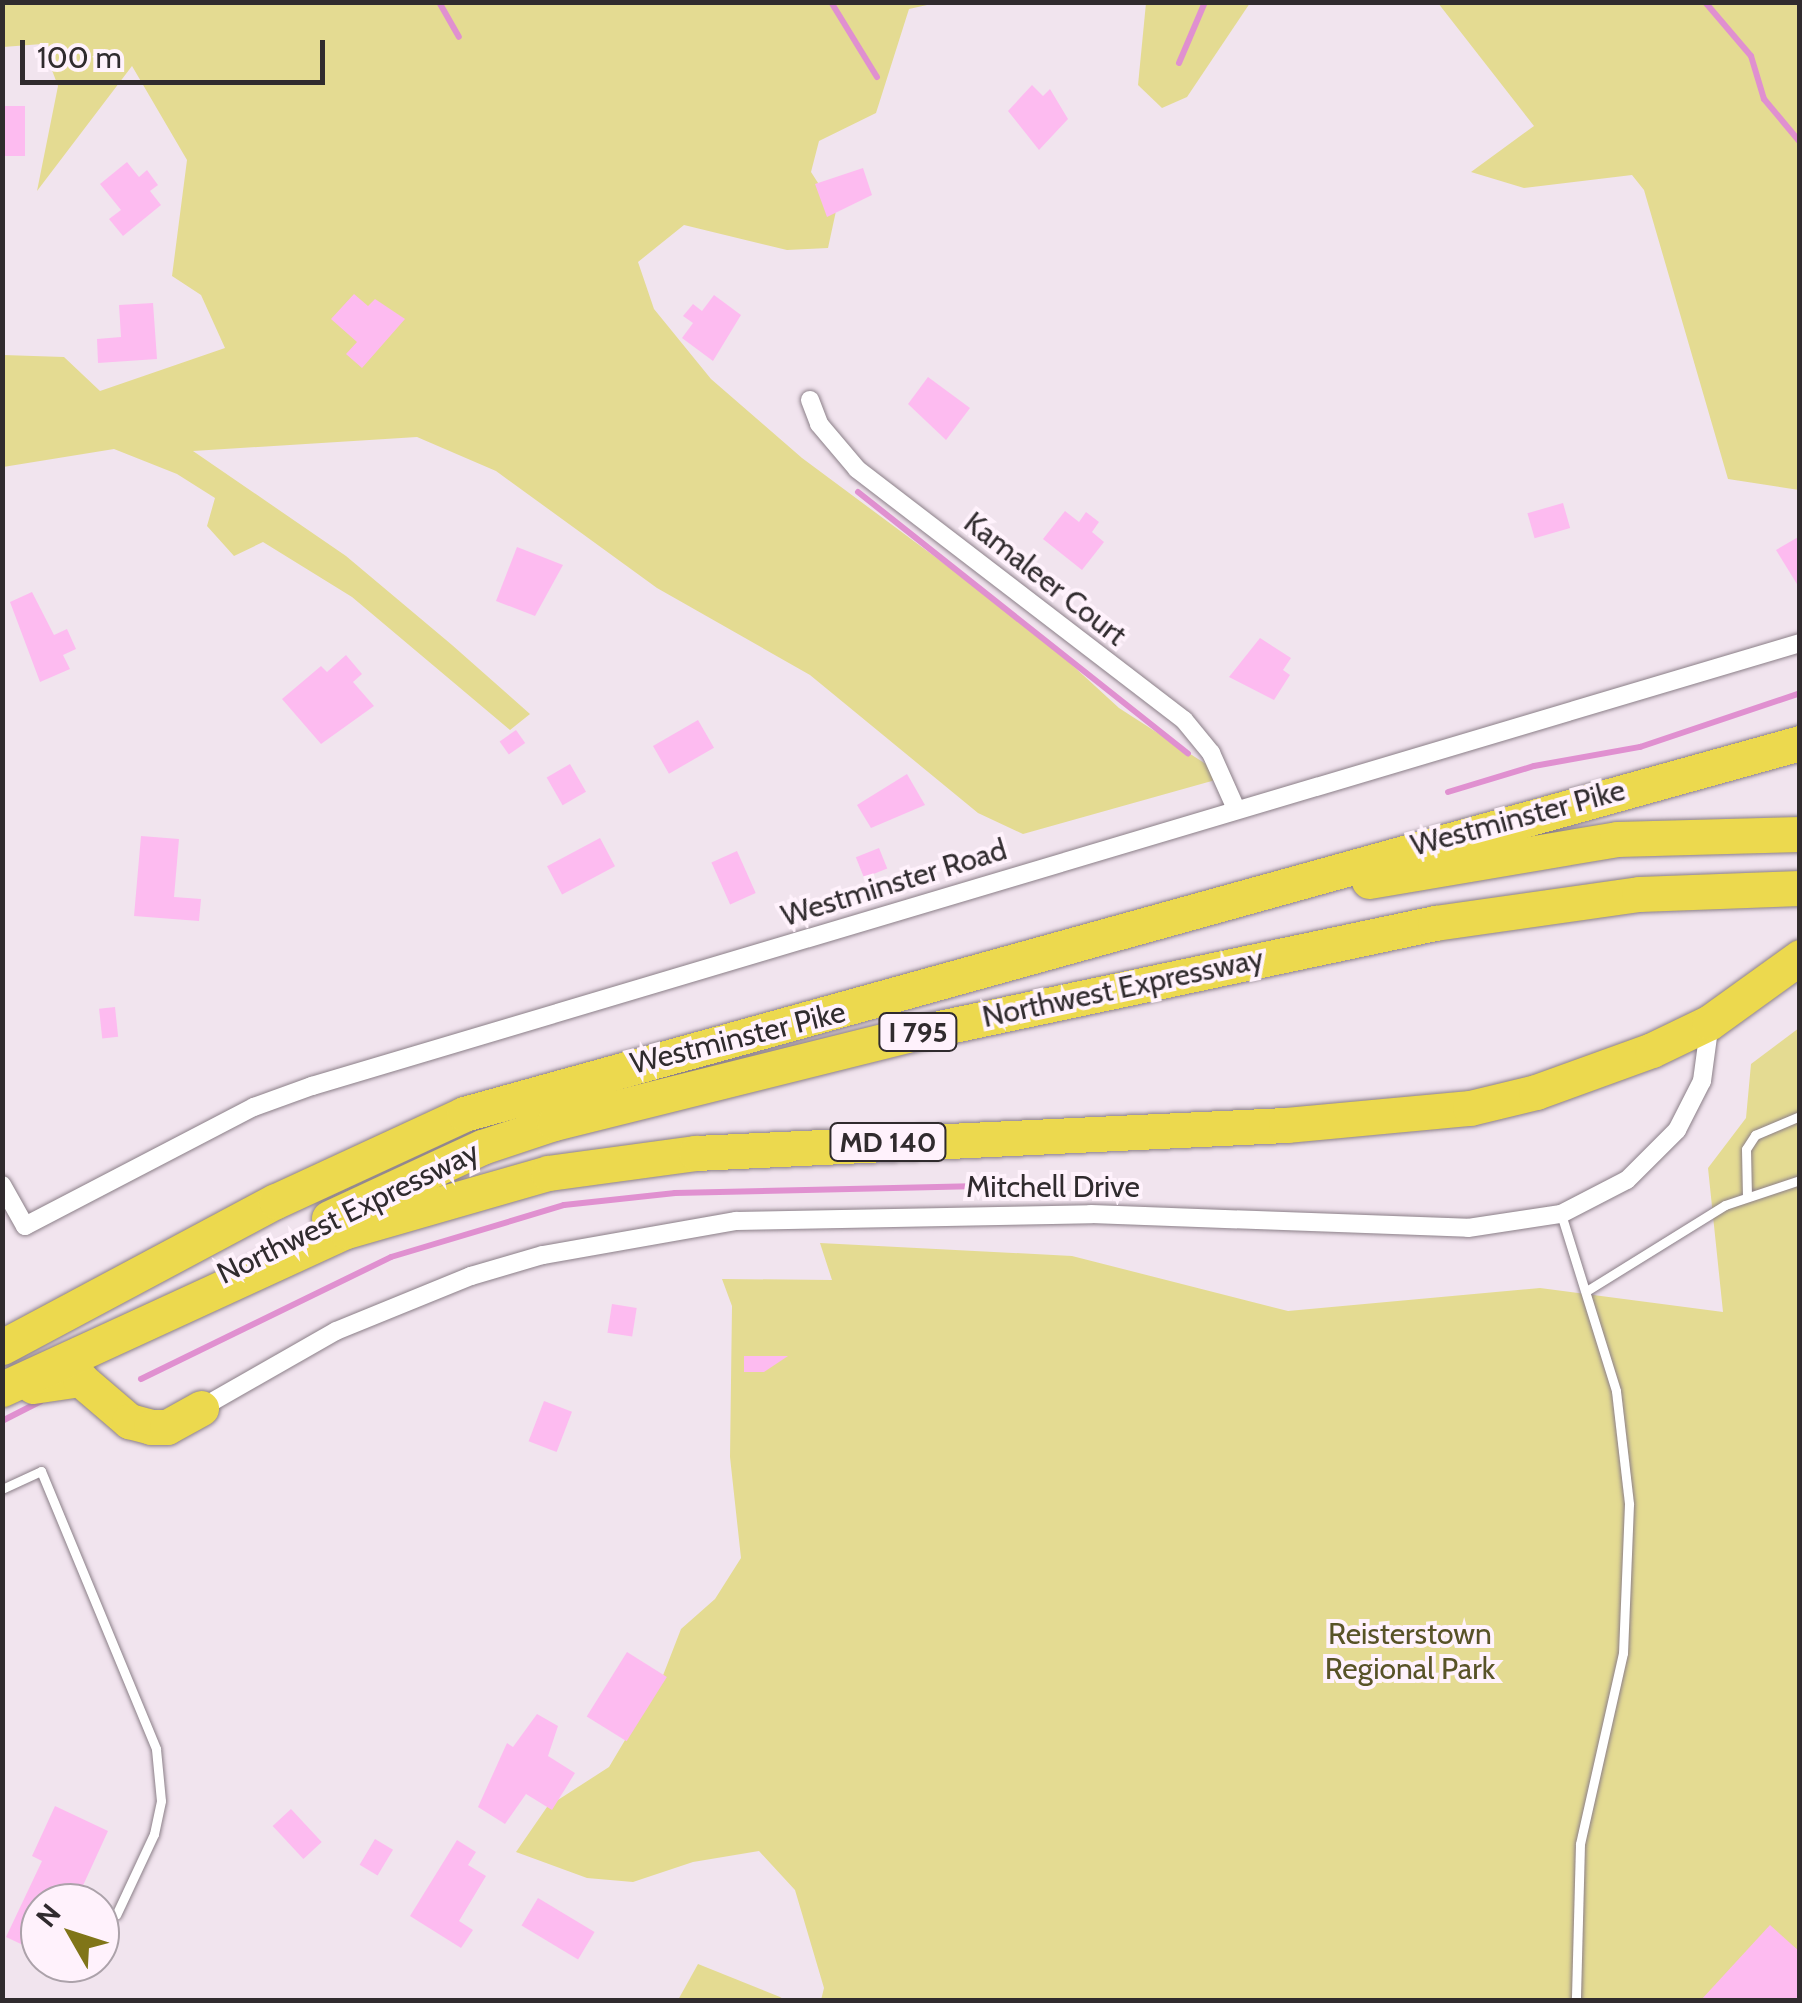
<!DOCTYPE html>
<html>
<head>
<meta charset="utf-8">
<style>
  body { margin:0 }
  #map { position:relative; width:1802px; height:2003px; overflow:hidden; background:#f1e4ee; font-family:Cabin,sans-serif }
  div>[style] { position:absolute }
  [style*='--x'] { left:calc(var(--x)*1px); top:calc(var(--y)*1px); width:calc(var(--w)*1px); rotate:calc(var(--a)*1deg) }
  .green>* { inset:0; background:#e4db92 }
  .stream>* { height:6px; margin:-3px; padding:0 3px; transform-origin:3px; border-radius:3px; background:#e090d0 }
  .building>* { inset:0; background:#fdbbf0; transform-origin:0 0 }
  .roads { filter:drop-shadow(0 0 2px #8b7f88) drop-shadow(0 0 2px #8b7f88) }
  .lane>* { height:9px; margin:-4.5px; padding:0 4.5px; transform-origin:4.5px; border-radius:4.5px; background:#fff }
  .street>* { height:18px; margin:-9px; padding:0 9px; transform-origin:9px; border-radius:9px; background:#fff }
  .highway>* { height:35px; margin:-17.5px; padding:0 17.5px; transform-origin:17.5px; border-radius:17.5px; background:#ecd94e }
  span { translate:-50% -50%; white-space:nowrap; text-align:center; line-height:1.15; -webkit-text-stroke:8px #fff2fc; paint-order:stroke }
  .shield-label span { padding:2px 8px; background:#fff2fc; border:2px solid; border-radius:8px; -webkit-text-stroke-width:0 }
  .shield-label { font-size:28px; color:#302b2e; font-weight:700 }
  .street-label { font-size:30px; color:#302b2e }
  .park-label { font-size:30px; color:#585327 }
  .frame { position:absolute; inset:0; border:5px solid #302b2e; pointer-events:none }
  .north { position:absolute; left:20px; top:1883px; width:100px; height:100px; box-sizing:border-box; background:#fff2fc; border:2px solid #aca2aa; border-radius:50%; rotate:309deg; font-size:28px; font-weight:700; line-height:40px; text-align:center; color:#302b2e }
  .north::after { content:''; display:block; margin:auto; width:35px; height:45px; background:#807518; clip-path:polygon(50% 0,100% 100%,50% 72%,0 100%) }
  .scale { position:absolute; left:20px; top:40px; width:305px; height:45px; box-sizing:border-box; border:5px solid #302b2e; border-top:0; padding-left:12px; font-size:30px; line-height:35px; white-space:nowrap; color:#302b2e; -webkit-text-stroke:8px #fff2fc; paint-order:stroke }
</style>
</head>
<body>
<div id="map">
  <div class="green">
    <div style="clip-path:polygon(3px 3px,936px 3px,909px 9px,876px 113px,819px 141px,811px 172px,836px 211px,828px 248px,787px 250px,684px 225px,638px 262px,654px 309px,711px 379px,802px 458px,1035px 631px,1119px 708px,1226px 777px,1023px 834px,978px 813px,810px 675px,657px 588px,496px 471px,417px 437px,193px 451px,346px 556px,452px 645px,530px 714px,510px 730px,352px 597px,263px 542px,234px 556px,207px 526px,215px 498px,177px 474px,114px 449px,3px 467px,3px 355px,64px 357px,100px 391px,225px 348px,201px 295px,172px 276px,187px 160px,132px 66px,37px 191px,58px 86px,42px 44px,3px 47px)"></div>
    <div style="clip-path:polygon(1146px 3px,1250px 3px,1187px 97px,1162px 108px,1138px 85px)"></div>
    <div style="clip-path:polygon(1438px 3px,1799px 3px,1799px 490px,1728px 479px,1644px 190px,1632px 175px,1524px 188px,1471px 172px,1534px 126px)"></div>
    <div style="clip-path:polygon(1799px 1028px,1799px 2000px,821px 2000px,824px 1988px,795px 1890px,759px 1851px,693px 1862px,633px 1882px,587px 1878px,516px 1852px,547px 1807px,609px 1767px,662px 1678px,681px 1629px,715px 1599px,741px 1558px,730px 1457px,732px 1306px,722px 1279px,832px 1280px,820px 1243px,1072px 1256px,1288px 1311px,1540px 1288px,1723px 1312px,1708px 1168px,1746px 1118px,1751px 1064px)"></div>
    <div style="clip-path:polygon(698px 1964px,780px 1997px,785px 2000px,678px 2000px)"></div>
  </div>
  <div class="stream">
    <div style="--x:439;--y:2;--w:40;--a:60.3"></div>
    <div style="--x:831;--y:2;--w:88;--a:58.5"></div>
    <div style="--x:1705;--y:2;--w:71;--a:49.6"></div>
    <div style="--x:1751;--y:56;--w:45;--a:73.2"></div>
    <div style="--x:1764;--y:99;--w:56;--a:50.1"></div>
    <div style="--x:1179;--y:63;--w:66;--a:-66.9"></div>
    <div style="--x:858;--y:492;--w:421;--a:38.4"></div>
    <div style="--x:1448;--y:792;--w:90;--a:-16.8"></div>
    <div style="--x:1534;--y:766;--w:108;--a:-10.2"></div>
    <div style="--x:1640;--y:747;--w:169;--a:-18.6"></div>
    <div style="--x:141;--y:1379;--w:278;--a:-26"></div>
    <div style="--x:391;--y:1257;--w:181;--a:-16.7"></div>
    <div style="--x:564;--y:1205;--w:112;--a:-6.2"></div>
    <div style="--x:675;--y:1193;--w:306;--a:-1.3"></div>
    <div style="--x:2;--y:1421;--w:44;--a:-27.1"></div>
  </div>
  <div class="building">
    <div style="clip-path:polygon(1032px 85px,1043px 96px,1050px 89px,1068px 119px,1039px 150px,1008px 111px)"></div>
    <div style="left:2px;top:106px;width:23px;height:50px"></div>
    <div style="clip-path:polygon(127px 162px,139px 177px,147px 170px,158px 185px,150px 191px,161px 205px,123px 236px,109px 219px,121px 210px,100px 184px)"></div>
    <div style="clip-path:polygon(863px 168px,872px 195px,827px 217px,815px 184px)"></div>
    <div style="clip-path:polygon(354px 294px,368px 306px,375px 299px,405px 319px,362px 368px,346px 354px,357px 342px,331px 319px)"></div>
    <div style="clip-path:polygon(714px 295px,741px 315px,713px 361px,682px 338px,693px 323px,683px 316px,693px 304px,702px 311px)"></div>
    <div style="clip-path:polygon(153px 303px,157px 359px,98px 363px,97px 339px,121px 337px,119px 305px)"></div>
    <div style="clip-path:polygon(928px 377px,970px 408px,946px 440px,908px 404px)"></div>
    <div style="left:1563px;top:503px;width:26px;height:37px;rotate:74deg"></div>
    <div style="clip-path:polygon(1065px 511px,1079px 522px,1086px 512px,1099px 522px,1092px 532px,1104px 542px,1082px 570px,1043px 539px)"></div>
    <div style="clip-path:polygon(1800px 536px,1800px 589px,1776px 550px)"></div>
    <div style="clip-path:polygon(517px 547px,563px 565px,535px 616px,496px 601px)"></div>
    <div style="clip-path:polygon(32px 592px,54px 635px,67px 629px,76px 649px,63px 655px,70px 669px,40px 682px,10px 602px)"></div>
    <div style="clip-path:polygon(1260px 638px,1291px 658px,1283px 670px,1290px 675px,1274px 700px,1229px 677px)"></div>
    <div style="clip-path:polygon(346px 655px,362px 674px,353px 682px,374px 706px,321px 744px,282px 699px,321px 666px,327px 672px)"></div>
    <div style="left:698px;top:720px;width:32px;height:52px;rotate:60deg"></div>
    <div style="left:516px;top:730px;width:16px;height:20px;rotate:55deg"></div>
    <div style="left:570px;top:764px;width:32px;height:27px;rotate:60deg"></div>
    <div style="clip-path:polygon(907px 774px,925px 805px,871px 828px,857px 805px)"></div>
    <div style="clip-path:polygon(141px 836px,179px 839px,174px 897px,201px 899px,199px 921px,134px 916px)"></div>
    <div style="left:600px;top:838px;width:32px;height:60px;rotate:62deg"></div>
    <div style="left:879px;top:848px;width:22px;height:25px;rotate:68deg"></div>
    <div style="left:737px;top:851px;width:46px;height:28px;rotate:66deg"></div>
    <div style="left:115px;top:1007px;width:30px;height:16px;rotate:84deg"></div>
    <div style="left:612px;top:1304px;width:25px;height:29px;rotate:9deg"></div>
    <div style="clip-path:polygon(744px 1356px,788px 1356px,764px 1372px,744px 1372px)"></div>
    <div style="left:544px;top:1401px;width:30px;height:43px;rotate:21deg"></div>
    <div style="left:627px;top:1652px;width:47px;height:76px;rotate:32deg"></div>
    <div style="clip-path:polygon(537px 1714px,558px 1726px,548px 1756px,575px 1773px,552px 1810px,526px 1794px,505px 1824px,478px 1807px,507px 1743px,513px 1747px)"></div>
    <div style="clip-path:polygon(55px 1806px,108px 1831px,75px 1903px,40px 1903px,40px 1953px,6px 1937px,42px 1861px,32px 1856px)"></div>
    <div style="left:291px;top:1809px;width:45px;height:25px;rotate:47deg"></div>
    <div style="left:375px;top:1839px;width:21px;height:30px;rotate:31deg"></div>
    <div style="clip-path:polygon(457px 1840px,476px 1852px,468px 1865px,486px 1876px,459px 1921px,473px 1930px,461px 1948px,410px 1916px)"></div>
    <div style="left:538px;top:1898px;width:66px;height:32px;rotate:31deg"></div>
    <div style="clip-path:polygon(1770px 1925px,1800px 1952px,1800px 2000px,1701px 2000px)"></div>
  </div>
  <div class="roads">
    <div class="lane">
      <div style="--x:1747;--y:1197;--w:48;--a:-91.2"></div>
      <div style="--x:1746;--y:1149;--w:17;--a:-57"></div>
      <div style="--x:1755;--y:1135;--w:49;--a:-22.9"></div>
      <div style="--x:1561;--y:1214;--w:185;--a:72.7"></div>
      <div style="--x:1616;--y:1391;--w:114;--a:83.4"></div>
      <div style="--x:1629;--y:1504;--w:149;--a:92.3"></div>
      <div style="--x:1623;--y:1653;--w:196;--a:102.7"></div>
      <div style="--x:1580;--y:1844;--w:156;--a:91.5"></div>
      <div style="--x:1588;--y:1290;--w:161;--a:-31.8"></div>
      <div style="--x:1725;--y:1205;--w:79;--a:-18.4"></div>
      <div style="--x:2;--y:1489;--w:43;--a:-24.8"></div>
      <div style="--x:41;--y:1471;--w:301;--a:67.5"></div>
      <div style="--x:156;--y:1749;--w:52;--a:84.5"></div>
      <div style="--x:161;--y:1801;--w:34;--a:102"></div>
      <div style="--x:154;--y:1834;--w:89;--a:115.1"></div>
    </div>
    <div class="street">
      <div style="--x:810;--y:400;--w:26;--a:69"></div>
      <div style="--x:819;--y:424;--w:59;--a:49.8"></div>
      <div style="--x:857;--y:469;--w:412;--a:37.5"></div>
      <div style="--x:1184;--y:720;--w:43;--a:50.7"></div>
      <div style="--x:1211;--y:753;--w:61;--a:65.9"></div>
      <div style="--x:2;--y:1185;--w:47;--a:60.7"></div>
      <div style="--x:25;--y:1226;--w:258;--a:-27.5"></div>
      <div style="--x:254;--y:1107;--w:62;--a:-19.9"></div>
      <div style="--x:312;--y:1086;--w:1553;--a:-16.58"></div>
      <div style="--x:201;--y:1408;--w:155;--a:-29.7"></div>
      <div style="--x:336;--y:1331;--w:146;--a:-22.2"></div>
      <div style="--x:471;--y:1276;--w:75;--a:-16.3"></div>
      <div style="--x:543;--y:1255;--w:196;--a:-10"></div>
      <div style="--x:736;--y:1221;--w:355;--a:-1.1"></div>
      <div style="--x:1091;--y:1214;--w:377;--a:2.1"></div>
      <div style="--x:1468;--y:1228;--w:94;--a:-8.6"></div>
      <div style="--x:1561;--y:1214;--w:74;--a:-27.3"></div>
      <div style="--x:1627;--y:1180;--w:71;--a:-45"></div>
      <div style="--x:1677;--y:1130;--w:55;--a:-63"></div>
      <div style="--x:1702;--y:1081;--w:60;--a:-82.3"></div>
    </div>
    <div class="highway">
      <div style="--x:1369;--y:881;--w:252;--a:-9.6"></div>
      <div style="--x:1617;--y:839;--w:183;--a:-1.6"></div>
      <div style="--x:329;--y:1218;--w:169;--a:-24.9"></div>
      <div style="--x:482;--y:1147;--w:76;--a:-18.4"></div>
      <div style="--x:554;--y:1123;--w:368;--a:-14"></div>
      <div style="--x:911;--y:1034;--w:536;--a:-11.96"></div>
      <div style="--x:1435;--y:923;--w:206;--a:-8.1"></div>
      <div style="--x:1639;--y:894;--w:161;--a:-2.1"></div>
      <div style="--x:2;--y:1347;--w:310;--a:-28.1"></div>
      <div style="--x:276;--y:1201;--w:207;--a:-24.8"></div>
      <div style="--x:464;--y:1114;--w:1387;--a:-15.52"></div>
      <div style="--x:33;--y:1386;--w:48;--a:-8.5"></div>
      <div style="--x:80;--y:1379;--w:65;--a:40.6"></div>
      <div style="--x:129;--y:1421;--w:23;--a:15"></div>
      <div style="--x:151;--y:1427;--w:16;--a:0"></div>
      <div style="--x:167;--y:1427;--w:39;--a:-29"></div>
      <div style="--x:2;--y:1389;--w:379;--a:-24.7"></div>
      <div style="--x:346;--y:1231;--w:210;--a:-16"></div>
      <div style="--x:548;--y:1173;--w:149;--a:-7.7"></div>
      <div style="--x:696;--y:1153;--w:591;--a:-2.72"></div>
      <div style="--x:1286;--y:1125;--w:185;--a:-5.3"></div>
      <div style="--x:1470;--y:1108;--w:68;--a:-13.6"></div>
      <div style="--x:1536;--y:1092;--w:123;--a:-19.9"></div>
      <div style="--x:1652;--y:1050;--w:64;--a:-25.8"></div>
      <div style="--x:1710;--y:1022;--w:111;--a:-35.8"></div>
    </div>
  </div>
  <div class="shield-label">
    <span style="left:918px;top:1032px">I 795</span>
    <span style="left:888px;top:1142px">MD 140</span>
  </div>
  <div class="street-label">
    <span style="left:1045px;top:579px;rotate:38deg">Kamaleer Court</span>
    <span style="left:1518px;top:818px;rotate:-15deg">Westminster Pike</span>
    <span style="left:894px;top:883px;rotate:-17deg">Westminster Road</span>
    <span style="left:1123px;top:988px;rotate:-12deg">Northwest Expressway</span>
    <span style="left:738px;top:1038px;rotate:-14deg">Westminster Pike</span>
    <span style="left:1053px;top:1187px">Mitchell Drive</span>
    <span style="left:348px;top:1213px;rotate:-26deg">Northwest Expressway</span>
  </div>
  <div class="park-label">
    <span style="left:1410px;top:1651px">Reisterstown<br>Regional Park</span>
  </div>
  <div class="frame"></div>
  <div class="north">N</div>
  <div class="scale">100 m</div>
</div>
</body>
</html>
